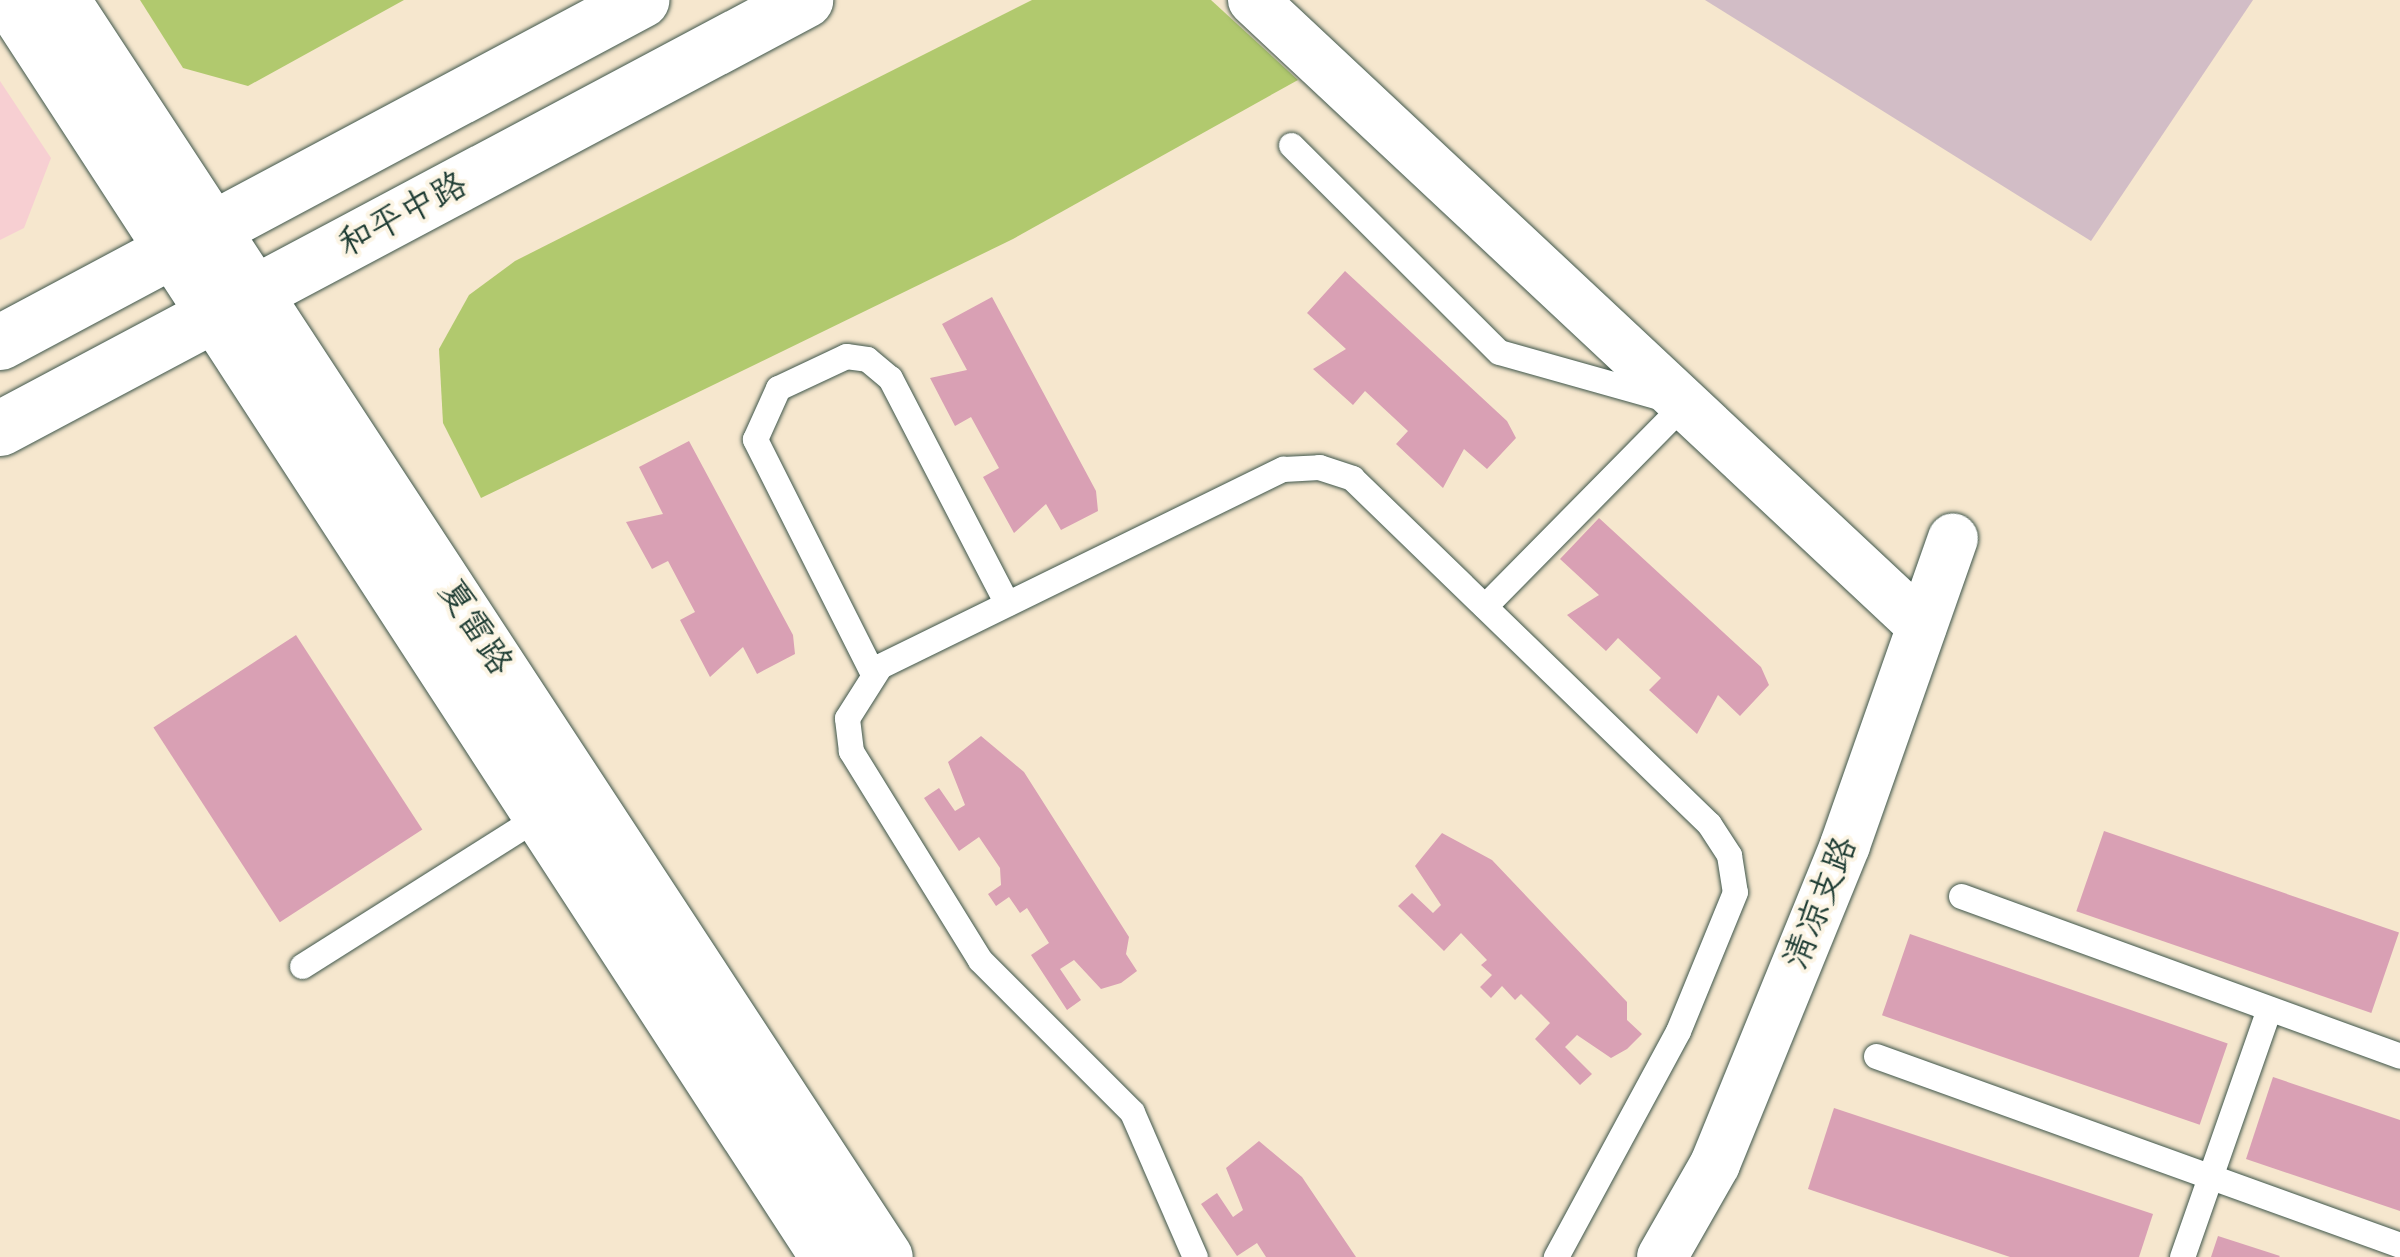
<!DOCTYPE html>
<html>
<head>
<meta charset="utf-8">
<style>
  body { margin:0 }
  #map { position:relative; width:2400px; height:1257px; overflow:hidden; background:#f6e7ce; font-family:"Balsamiq Sans","LXGW WenKai TC",sans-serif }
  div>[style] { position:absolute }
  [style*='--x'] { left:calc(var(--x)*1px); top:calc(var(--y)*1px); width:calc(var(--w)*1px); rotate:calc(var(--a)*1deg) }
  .built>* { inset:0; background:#f7cfd2 }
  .industrial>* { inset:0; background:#d2bdc6 }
  .green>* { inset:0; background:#b1c96e }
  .building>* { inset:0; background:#d9a0b4; transform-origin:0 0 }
  .roads { filter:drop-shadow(0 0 2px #3f564b) drop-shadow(0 0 2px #3f564b) }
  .lane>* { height:25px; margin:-12.5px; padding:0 12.5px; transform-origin:12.5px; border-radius:12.5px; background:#fff }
  .street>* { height:50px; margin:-25px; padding:0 25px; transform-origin:25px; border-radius:25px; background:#fff }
  .secondary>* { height:55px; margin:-27.5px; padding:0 27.5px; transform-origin:27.5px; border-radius:27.5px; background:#fff }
  .primary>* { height:55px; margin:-27.5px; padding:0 27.5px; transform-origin:27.5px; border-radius:27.5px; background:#fff }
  span { translate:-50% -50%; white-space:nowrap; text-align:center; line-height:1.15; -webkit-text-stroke:8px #fcf5e5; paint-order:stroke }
  .street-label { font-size:35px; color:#1f3d34 }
</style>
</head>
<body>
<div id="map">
  <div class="built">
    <div style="clip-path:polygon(0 81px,51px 158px,24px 228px,0 240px)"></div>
  </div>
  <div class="industrial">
    <div style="clip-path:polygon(1705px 0,2253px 0,2091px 241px)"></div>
  </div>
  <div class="green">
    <div style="clip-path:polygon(140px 0,404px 0,248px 86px,183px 68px)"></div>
    <div style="clip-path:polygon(1032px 0,1211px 0,1298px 80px,1013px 239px,481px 498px,443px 423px,439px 349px,469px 295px,515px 261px)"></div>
  </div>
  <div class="building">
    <div style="clip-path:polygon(1345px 271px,1507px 421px,1516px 438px,1487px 469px,1464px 449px,1443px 488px,1396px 444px,1408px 431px,1365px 391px,1353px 405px,1313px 369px,1346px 349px,1307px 313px)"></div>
    <div style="clip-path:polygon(992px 297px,1096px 491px,1098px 511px,1061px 530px,1046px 504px,1014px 533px,983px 477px,999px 468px,971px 417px,955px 426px,930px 378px,967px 370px,942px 324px)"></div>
    <div style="clip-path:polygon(689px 441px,793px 635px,795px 654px,757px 674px,743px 647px,710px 677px,680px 620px,695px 612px,668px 561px,652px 569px,626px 522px,663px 514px,639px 467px)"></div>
    <div style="clip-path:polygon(1599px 518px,1761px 667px,1769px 685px,1740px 716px,1718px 695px,1697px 734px,1649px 690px,1661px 678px,1618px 638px,1606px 651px,1567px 615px,1599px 595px,1560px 559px)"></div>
    <div style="left:296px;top:635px;width:232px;height:170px;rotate:57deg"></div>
    <div style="clip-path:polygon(981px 736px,1024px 772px,1129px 937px,1126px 954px,1137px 971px,1121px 983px,1101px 989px,1074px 960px,1060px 969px,1081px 1000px,1067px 1010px,1031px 955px,1049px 943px,1027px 908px,1020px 913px,1009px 897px,996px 906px,988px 894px,1001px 885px,1000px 868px,979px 837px,959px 851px,924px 798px,939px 788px,955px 811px,965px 805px,948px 762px)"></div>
    <div style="left:2104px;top:831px;width:312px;height:85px;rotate:19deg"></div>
    <div style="clip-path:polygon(1442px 833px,1492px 860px,1627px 1002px,1627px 1020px,1642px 1034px,1627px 1049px,1611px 1058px,1577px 1035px,1565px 1047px,1592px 1074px,1580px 1085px,1535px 1039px,1550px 1023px,1521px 994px,1515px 1000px,1502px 986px,1491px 998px,1480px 987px,1492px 975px,1481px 965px,1487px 960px,1461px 933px,1444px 951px,1398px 906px,1412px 893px,1433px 913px,1441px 905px,1415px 866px)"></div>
    <div style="left:1910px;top:934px;width:336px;height:86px;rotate:19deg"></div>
    <div style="clip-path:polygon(2273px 1077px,2400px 1120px,2400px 1211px,2246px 1159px)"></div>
    <div style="clip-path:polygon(1834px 1108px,2153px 1214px,2139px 1257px,2010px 1257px,1808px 1189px)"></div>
    <div style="clip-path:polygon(1259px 1141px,1302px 1177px,1356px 1257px,1266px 1257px,1257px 1243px,1237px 1256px,1201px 1204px,1217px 1193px,1233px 1217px,1243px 1210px,1226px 1168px)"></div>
    <div style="clip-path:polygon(2218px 1236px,2280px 1256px,2279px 1257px,2211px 1257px)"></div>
  </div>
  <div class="roads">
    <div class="lane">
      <div style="--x:1291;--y:145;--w:293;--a:44.9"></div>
      <div style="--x:1499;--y:352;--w:192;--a:15.7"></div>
      <div style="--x:1684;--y:404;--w:284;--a:134.6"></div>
      <div style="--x:873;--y:674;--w:263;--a:-116.7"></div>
      <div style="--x:755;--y:439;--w:56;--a:-65.7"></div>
      <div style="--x:778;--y:388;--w:75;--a:-25.2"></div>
      <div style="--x:846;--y:356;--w:21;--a:8"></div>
      <div style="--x:867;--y:359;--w:30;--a:40"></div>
      <div style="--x:890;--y:378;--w:254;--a:62.6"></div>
      <div style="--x:1961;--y:896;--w:467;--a:20"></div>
      <div style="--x:302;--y:966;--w:284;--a:-32.3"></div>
      <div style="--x:1876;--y:1056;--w:557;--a:19.83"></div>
      <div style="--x:1195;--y:1257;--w:158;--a:-113.5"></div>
      <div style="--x:1132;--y:1112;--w:215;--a:-135"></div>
      <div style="--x:980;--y:960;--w:246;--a:-121.7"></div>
      <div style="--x:851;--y:751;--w:33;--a:-97"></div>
      <div style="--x:847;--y:718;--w:62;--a:-57.6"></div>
      <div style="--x:880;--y:666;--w:449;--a:-26.1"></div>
      <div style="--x:1283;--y:469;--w:36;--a:-3"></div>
      <div style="--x:1319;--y:467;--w:35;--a:18"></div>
      <div style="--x:1352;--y:478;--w:497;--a:44.1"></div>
      <div style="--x:1709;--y:824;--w:37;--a:57"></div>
      <div style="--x:1729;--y:855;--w:37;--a:81"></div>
      <div style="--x:1735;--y:892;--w:150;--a:112.3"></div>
      <div style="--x:1678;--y:1031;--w:257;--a:118.4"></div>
      <div style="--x:2182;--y:1257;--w:263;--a:-70.7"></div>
    </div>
    <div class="street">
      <div style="--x:1253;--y:0;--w:916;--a:43.1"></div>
      <div style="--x:1662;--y:1257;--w:107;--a:-60.3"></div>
      <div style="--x:1715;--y:1164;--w:344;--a:-67.8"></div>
      <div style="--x:1845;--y:845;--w:325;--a:-70.6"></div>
    </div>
    <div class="secondary">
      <div style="--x:10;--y:0;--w:1500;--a:56.95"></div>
      <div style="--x:62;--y:0;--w:1502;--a:56.79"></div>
    </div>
    <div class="primary">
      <div style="--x:0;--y:342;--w:727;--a:-28.08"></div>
      <div style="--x:0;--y:428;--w:912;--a:-28"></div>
    </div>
  </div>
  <div class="street-label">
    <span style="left:403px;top:215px;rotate:-28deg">和平中路</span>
    <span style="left:475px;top:628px;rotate:57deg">夏雷路</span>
    <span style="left:1821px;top:903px;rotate:-68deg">清凉支路</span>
  </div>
</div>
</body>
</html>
